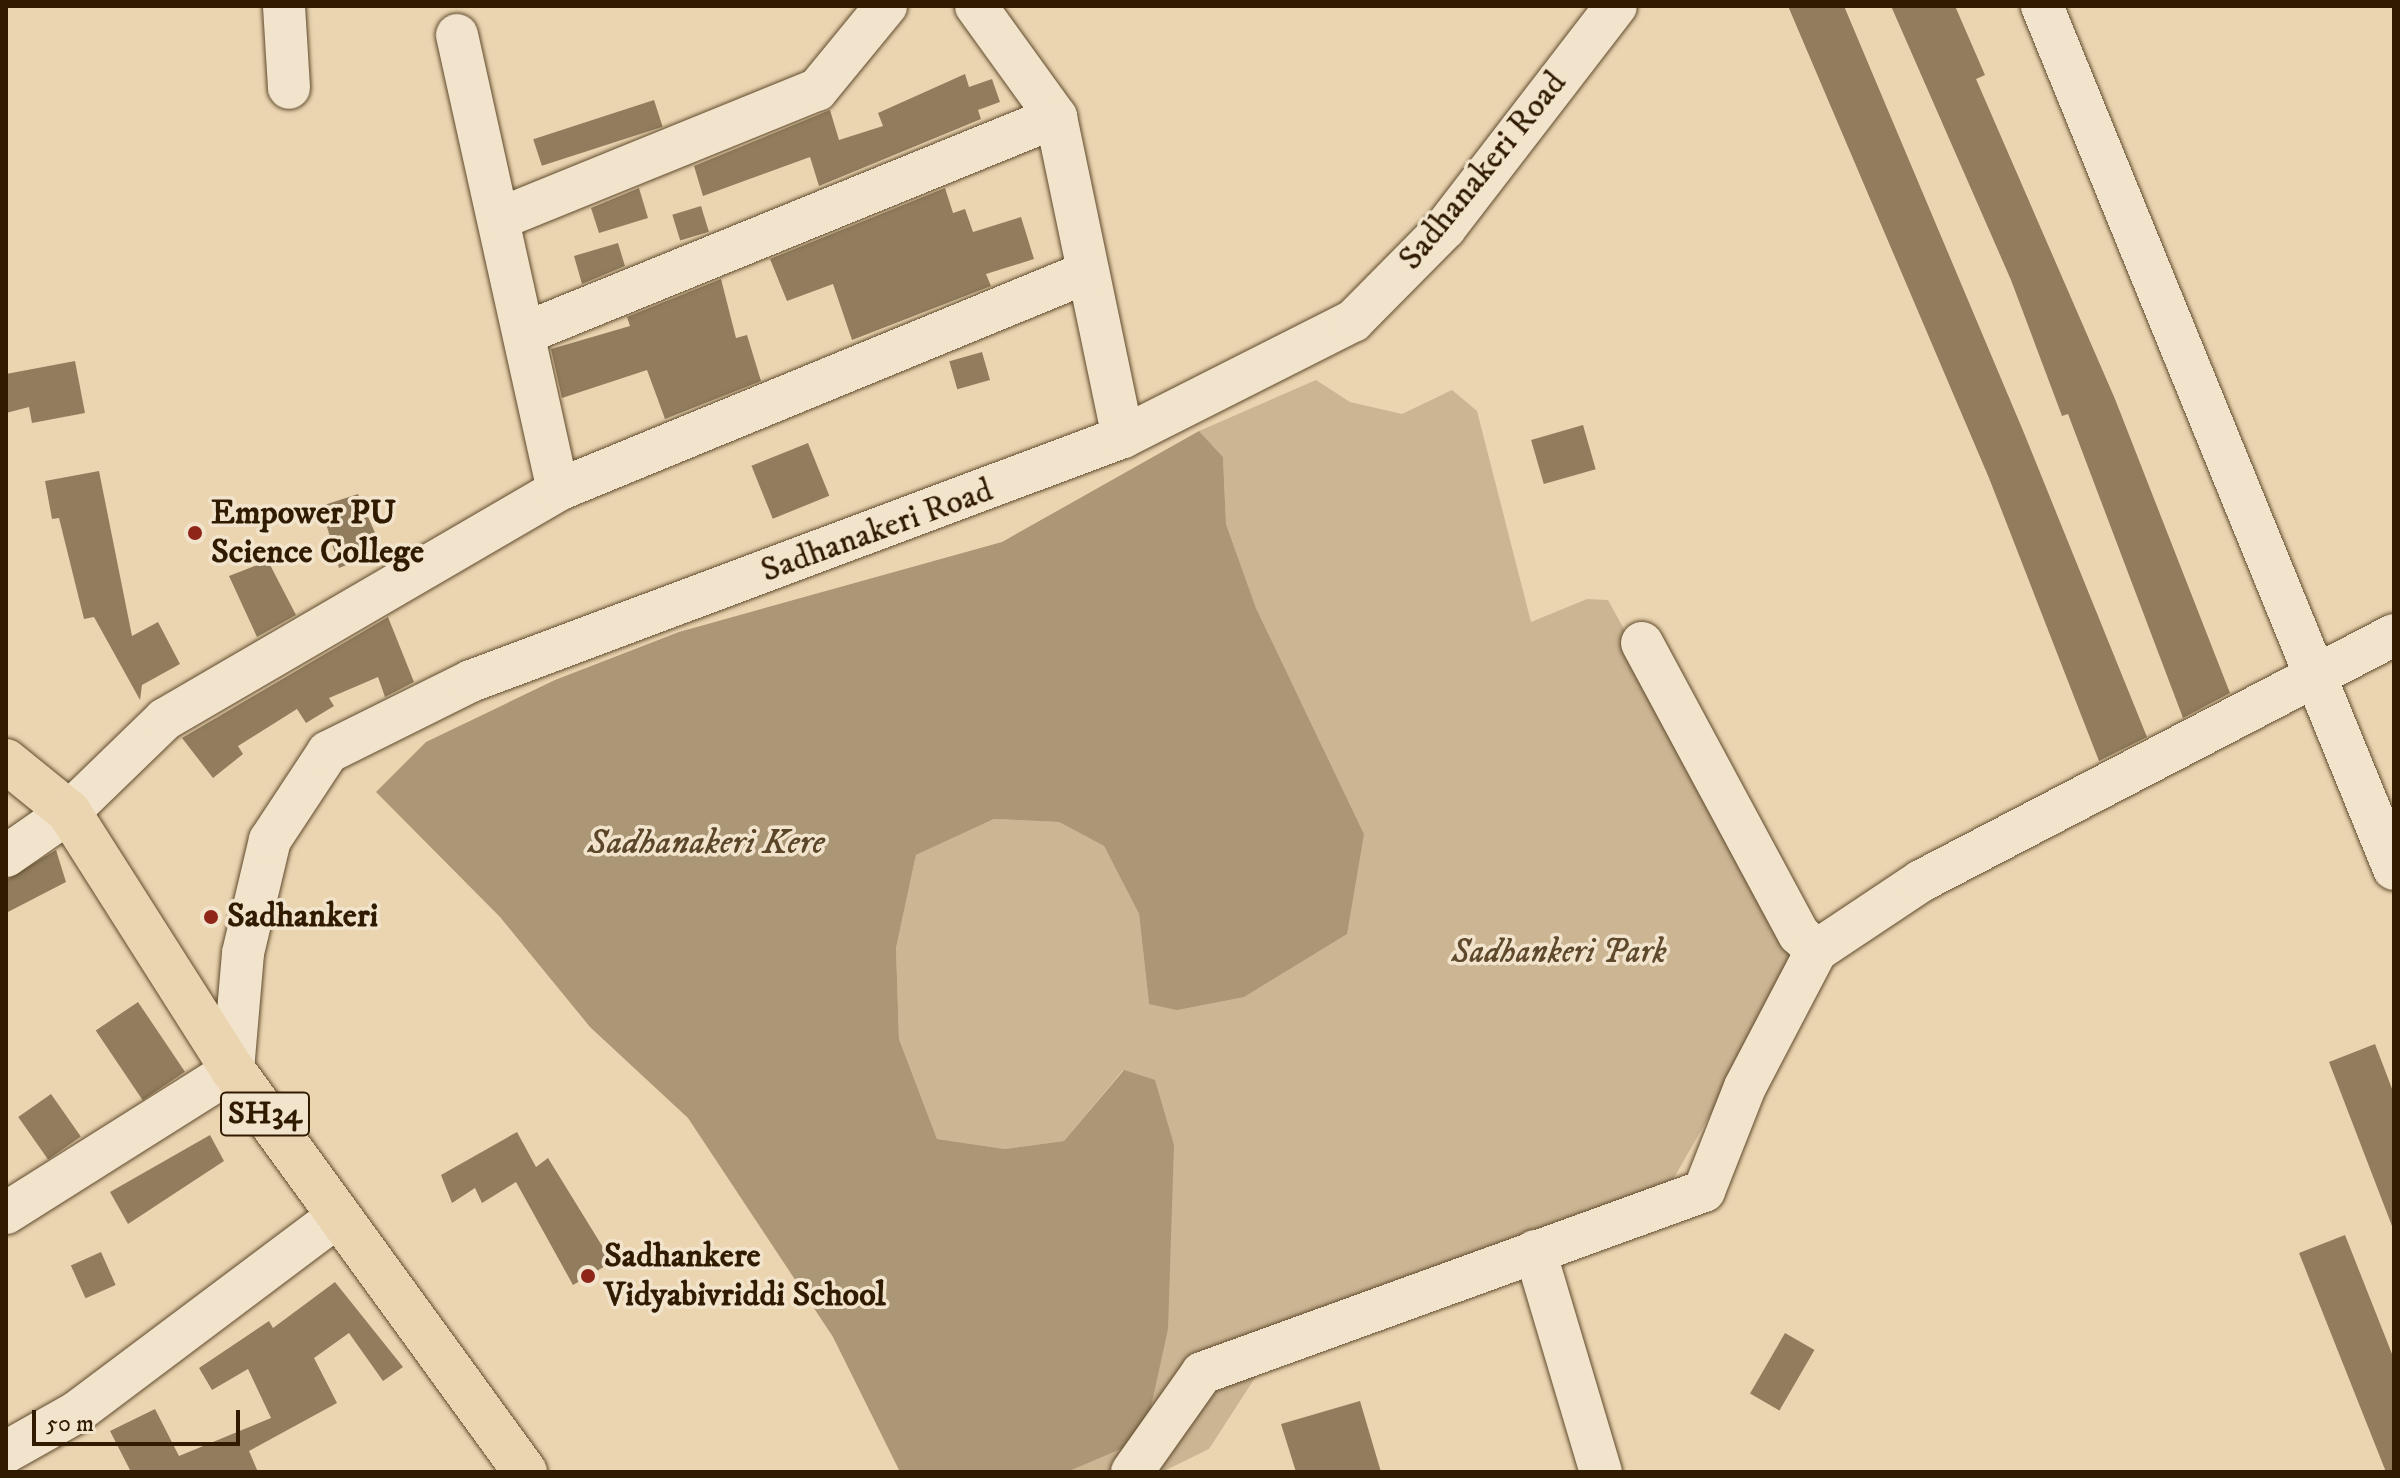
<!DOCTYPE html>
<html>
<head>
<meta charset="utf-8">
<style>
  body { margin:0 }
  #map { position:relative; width:2400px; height:1478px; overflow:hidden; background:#ebd5b1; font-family:"IM FELL DW Pica",serif }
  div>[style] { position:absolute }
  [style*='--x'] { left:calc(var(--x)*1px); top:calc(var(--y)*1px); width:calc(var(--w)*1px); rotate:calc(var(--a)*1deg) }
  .green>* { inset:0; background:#cbb593 }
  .water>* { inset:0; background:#ab9675 }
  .building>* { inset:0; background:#917c5d; transform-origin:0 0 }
  .roads { filter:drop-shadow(0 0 2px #5f4a2d) drop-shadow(0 0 2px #5f4a2d) }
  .minor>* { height:42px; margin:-21px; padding:0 21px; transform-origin:21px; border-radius:21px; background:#f2e4cc }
  .major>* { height:44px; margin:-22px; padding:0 22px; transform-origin:22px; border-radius:22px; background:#ebd5b1 }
  .dots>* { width:22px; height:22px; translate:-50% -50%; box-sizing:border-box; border:4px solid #f2e4cc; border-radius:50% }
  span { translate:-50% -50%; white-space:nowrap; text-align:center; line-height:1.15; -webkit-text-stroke:7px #f2e4cc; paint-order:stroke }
  .shield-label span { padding:2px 6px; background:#f2e4cc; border:2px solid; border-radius:6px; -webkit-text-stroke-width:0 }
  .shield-label { font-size:32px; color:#301b01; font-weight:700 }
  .street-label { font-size:34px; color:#301b01 }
  .poi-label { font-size:34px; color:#301b01; font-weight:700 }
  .left { translate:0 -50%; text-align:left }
  .park-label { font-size:34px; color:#5e492d; font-style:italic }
  .water-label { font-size:36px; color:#5b462a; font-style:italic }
  .frame { position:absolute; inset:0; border:8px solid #301b01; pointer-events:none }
  .scale { position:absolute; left:32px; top:1410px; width:208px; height:36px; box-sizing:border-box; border:4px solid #301b01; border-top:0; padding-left:10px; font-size:24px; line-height:28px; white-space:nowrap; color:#301b01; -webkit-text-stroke:6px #f2e4cc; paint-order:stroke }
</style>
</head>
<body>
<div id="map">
  <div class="green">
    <div style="clip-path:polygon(1316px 380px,1350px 402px,1402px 414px,1452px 390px,1477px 411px,1531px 622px,1587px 599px,1608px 600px,1802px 954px,1651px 1218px,1273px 1350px,1209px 1449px,1162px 1472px,1067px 1472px,1144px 1438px,1123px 1070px,1064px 1141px,1005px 1149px,937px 1139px,899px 1039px,896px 948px,916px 855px,994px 819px,1059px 822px,1104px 846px,1139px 914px,1149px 1004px,1364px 834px,1256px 608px,1226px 524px,1223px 457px,1199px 431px)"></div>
  </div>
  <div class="water">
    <div style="clip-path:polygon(1199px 431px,1223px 457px,1226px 524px,1256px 608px,1364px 834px,1347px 934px,1244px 997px,1177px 1010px,1149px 1004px,1139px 914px,1104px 846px,1059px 822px,994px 819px,916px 855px,896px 948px,899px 1039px,937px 1139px,1005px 1149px,1064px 1141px,1124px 1070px,1155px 1080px,1174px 1145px,1168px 1329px,1144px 1439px,1067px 1472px,900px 1472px,833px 1337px,688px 1118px,590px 1027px,500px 917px,376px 792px,426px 742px,555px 680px,679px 632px,1002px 542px)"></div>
  </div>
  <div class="building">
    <div style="clip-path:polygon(1788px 6px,1844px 6px,2024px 433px,2147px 737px,2099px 761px,1989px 478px)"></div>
    <div style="clip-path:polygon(1891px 6px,1955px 6px,1985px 75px,1976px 79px,2115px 399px,2230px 693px,2183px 718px,2068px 414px,2062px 416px,2011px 280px)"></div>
    <div style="clip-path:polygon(965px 74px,969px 87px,992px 79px,1000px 102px,978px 110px,981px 119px,819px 186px,810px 157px,703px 196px,694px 166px,830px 110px,839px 140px,883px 126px,878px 113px)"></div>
    <div style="left:654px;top:100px;width:28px;height:127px;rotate:72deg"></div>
    <div style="clip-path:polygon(639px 188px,648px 218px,599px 233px,591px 208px)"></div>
    <div style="clip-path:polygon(945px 188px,953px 213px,965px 209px,973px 232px,1021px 217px,1034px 259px,986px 274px,991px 286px,852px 340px,833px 284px,787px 301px,770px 259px)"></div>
    <div style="left:701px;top:206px;width:27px;height:30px;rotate:73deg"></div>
    <div style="clip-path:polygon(618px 243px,625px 266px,582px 284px,574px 256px)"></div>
    <div style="clip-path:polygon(721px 279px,736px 338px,747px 335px,761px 381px,665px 419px,647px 370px,562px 398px,551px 349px,630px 326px,627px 317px)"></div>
    <div style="left:982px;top:352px;width:29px;height:34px;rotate:74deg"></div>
    <div style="clip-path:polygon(75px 361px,85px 413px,32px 423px,29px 407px,6px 413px,6px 374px)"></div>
    <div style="left:1583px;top:425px;width:46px;height:54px;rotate:74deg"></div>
    <div style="left:808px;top:443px;width:57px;height:61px;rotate:68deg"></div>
    <div style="clip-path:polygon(99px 471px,132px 636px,158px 622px,180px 664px,142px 685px,140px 700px,94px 617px,84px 619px,59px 518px,52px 519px,45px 481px)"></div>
    <div style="clip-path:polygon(358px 494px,383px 551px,339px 568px,321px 506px)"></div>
    <div style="clip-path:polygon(268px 561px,296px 615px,257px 637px,229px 576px)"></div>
    <div style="clip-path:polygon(388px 617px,414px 682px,385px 697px,378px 677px,329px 698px,334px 706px,306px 723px,297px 709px,238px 746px,243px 754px,213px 778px,182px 738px)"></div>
    <div style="clip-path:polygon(56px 850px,66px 882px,6px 913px,6px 880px)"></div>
    <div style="left:138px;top:1002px;width:84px;height:51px;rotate:56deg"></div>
    <div style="clip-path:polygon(2375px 1044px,2394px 1094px,2392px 1226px,2329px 1062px)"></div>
    <div style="left:51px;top:1094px;width:52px;height:40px;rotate:55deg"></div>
    <div style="clip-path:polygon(517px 1132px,536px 1167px,548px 1158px,612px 1262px,573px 1285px,516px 1182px,482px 1203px,475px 1188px,452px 1203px,441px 1175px)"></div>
    <div style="clip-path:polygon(210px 1135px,224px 1161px,128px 1224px,110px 1192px)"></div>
    <div style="clip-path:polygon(2345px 1235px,2394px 1359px,2394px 1472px,2386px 1472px,2299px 1253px)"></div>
    <div style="left:101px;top:1252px;width:36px;height:33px;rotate:66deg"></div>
    <div style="clip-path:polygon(335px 1282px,403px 1367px,383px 1381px,349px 1333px,314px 1358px,337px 1403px,249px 1451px,258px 1472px,131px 1472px,110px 1431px,155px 1409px,179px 1456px,271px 1418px,248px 1369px,212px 1390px,199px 1368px,269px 1321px,273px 1328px)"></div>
    <div style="left:1785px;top:1333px;width:34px;height:70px;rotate:30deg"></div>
    <div style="clip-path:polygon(1360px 1401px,1381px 1472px,1296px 1472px,1281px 1424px)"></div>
  </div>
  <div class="roads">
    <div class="minor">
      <div style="--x:284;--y:6;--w:82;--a:86.5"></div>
      <div style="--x:976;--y:6;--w:137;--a:54.2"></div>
      <div style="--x:1056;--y:117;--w:327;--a:78.2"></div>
      <div style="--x:2042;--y:6;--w:932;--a:67.81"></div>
      <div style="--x:457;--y:35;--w:466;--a:77.5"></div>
      <div style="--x:501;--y:218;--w:341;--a:-22.1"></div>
      <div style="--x:817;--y:90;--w:109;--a:-50.6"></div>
      <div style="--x:525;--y:333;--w:573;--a:-22.14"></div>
      <div style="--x:1642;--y:643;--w:331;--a:61.7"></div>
      <div style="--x:1799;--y:934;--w:24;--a:45"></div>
      <div style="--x:6;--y:856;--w:77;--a:-34.9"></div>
      <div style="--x:69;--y:812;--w:134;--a:-44.1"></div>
      <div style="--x:165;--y:719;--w:455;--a:-30.2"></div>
      <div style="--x:558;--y:490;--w:573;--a:-22.36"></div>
      <div style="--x:6;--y:1213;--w:268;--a:-32.2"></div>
      <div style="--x:233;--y:1070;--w:117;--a:-85.1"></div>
      <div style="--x:243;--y:953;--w:116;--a:-76.6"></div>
      <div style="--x:270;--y:840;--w:105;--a:-56.6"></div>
      <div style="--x:328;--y:752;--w:160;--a:-26.4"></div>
      <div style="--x:471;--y:681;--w:696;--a:-20.52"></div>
      <div style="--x:1123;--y:437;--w:258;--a:-26.8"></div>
      <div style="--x:1353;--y:321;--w:131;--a:-45.3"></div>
      <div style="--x:1445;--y:228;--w:280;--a:-52.4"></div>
      <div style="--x:1535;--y:1251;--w:231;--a:73.4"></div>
      <div style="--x:6;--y:1452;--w:81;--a:-29.4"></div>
      <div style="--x:77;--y:1412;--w:328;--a:-36.9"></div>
      <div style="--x:1132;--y:1472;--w:121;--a:-54.7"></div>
      <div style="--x:1202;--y:1373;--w:534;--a:-19.93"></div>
      <div style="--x:1704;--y:1191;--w:112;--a:-68.5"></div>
      <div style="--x:1745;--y:1087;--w:153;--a:-62.4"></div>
      <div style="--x:1816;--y:951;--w:126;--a:-33.7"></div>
      <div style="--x:1921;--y:881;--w:533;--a:-27.48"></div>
    </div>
    <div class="major">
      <div style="--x:6;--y:761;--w:81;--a:39"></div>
      <div style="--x:69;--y:812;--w:306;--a:57.6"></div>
      <div style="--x:233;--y:1070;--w:497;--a:54"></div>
    </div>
  </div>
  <div class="dots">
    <div style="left:195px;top:533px;background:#8f2418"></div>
    <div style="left:211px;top:917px;background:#8f2418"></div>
    <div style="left:588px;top:1276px;background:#8f2418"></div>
  </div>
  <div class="shield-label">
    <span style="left:265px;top:1114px">SH34</span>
  </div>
  <div class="street-label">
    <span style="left:1483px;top:171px;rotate:-51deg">Sadhanakeri Road</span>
    <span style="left:877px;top:531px;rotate:-20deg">Sadhanakeri Road</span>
  </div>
  <div class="poi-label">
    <span class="left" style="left:211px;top:533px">Empower PU<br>Science College</span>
    <span class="left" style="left:227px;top:917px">Sadhankeri</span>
    <span class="left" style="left:604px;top:1276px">Sadhankere<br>Vidyabivriddi School</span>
  </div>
  <div class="park-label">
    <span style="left:1559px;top:953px">Sadhankeri Park</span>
  </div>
  <div class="water-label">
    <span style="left:706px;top:843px">Sadhanakeri Kere</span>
  </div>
  <div class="frame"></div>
  <div class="scale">50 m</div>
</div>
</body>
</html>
